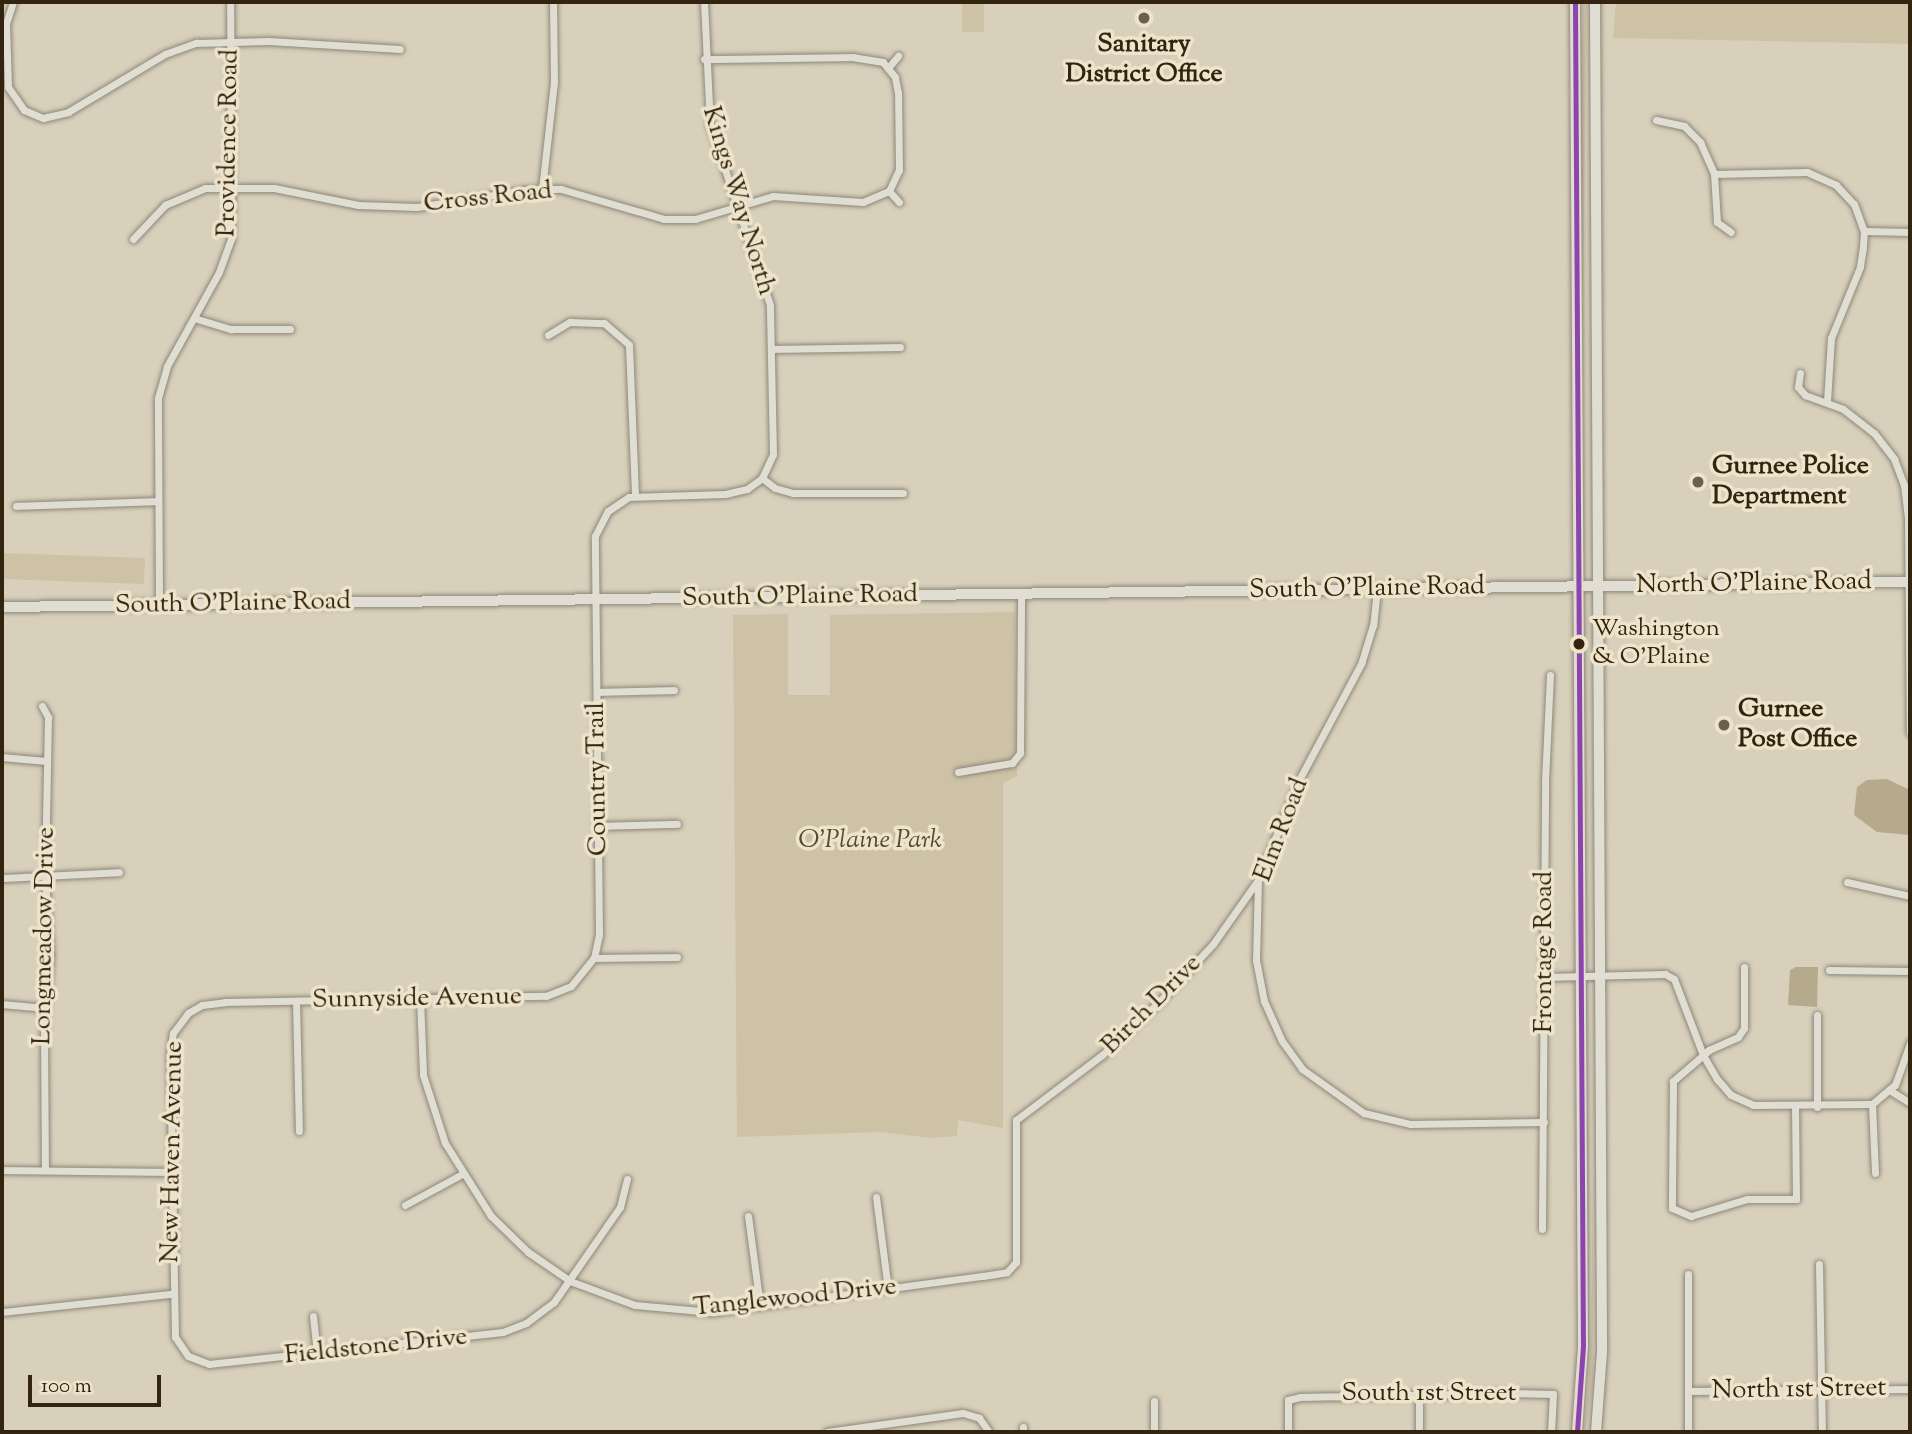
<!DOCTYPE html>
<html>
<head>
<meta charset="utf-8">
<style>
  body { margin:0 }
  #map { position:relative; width:1912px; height:1434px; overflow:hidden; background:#d8d0bb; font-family:"Sorts Mill Goudy",serif }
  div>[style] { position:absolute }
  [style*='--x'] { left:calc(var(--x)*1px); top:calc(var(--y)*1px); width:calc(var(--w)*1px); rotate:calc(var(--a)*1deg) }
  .green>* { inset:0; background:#cec2a6; transform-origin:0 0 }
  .water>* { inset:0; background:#b6aa8d }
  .roads { filter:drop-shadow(0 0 2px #8e877a) drop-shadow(0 0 2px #8e877a) }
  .street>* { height:7px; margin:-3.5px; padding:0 3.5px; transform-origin:3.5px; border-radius:3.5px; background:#e0ddd2 }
  .secondary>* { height:10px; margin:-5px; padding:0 5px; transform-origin:5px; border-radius:5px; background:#e0ddd2 }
  .bus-1>* { height:5px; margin:-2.5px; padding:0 2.5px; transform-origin:2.5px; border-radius:2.5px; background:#8e44ad }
  .dots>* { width:19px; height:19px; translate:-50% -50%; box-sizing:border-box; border:4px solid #ede4cb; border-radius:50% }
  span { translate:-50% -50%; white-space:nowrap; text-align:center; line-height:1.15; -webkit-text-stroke:7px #ede4cb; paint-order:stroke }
  .bus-label { font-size:24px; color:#32240f }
  .left { translate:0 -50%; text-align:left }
  .poi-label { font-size:26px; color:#32240f; font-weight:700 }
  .street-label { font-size:26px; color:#32240f }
  .park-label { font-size:26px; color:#574930; font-style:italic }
  .frame { position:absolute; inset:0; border:4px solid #32240f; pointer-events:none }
  .scale { position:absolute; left:28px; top:1375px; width:133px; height:32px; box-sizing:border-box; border:4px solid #32240f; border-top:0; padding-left:9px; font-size:21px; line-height:24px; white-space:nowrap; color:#32240f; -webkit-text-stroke:5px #ede4cb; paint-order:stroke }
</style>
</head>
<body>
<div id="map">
  <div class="green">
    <div style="left:962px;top:2px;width:22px;height:30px"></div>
    <div style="clip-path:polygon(1583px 2px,1587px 2px,1583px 299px,1581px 101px)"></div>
    <div style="clip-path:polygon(1616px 2px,1910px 2px,1910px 44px,1613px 38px)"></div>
    <div style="left:2px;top:553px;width:143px;height:26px;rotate:2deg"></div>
    <div style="clip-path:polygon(1015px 612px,1017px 776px,1003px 783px,1003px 1128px,958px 1120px,957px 1136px,931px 1138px,881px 1132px,737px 1137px,733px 615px,788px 614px,788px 695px,830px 695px,830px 615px)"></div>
    <div style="clip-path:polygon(1593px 1199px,1593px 1385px,1585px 1432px,1591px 1340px)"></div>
  </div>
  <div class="water">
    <div style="clip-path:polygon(1887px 779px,1910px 790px,1910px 835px,1877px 832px,1854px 815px,1857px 787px,1867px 780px)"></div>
    <div style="clip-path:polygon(1796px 967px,1818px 967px,1817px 1007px,1788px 1005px,1790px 970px)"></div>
  </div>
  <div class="roads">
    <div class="street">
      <div style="--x:13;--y:2;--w:22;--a:108"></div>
      <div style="--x:6;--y:23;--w:64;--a:88.2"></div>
      <div style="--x:8;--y:87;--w:28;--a:55"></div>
      <div style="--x:24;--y:110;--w:21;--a:23"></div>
      <div style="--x:43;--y:118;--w:26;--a:-13"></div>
      <div style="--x:68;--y:112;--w:113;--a:-30.9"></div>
      <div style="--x:165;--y:54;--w:33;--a:-20"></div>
      <div style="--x:196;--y:43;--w:72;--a:-1.6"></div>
      <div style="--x:268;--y:41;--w:132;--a:3.5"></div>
      <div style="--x:888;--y:68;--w:16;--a:-50"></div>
      <div style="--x:1656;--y:120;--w:29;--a:12"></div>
      <div style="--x:1684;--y:126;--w:23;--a:45"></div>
      <div style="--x:1700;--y:142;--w:35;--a:66"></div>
      <div style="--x:1714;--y:174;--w:48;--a:86.4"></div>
      <div style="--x:1717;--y:222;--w:17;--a:36"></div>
      <div style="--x:1714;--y:174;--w:93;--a:-1.2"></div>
      <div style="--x:1807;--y:172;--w:32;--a:24"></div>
      <div style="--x:1836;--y:185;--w:26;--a:47"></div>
      <div style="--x:1854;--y:204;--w:29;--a:70"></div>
      <div style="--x:1864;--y:231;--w:16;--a:94"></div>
      <div style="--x:1863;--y:247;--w:20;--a:99"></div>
      <div style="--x:1860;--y:267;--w:77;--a:112.2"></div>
      <div style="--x:1831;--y:338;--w:64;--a:93.6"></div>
      <div style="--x:542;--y:189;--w:108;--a:-83.6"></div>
      <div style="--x:554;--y:82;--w:80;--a:-90.7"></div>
      <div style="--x:889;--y:191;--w:15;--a:48"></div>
      <div style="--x:1864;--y:231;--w:46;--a:1.2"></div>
      <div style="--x:133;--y:239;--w:47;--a:-46.7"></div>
      <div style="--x:165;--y:205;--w:43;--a:-23"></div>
      <div style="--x:205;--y:188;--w:69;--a:0"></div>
      <div style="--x:274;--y:188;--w:86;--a:11.4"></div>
      <div style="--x:358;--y:205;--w:59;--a:1.9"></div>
      <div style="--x:417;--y:207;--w:110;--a:-8.9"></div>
      <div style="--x:526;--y:190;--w:35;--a:-2"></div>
      <div style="--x:561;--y:189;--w:107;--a:16.2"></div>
      <div style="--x:664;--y:219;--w:31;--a:0"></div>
      <div style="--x:695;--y:219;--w:81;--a:-16.4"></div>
      <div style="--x:773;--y:196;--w:90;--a:3.8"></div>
      <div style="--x:863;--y:202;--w:28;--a:-23"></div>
      <div style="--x:889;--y:191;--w:23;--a:-65"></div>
      <div style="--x:899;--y:170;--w:77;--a:-90.7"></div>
      <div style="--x:898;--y:93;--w:16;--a:-101"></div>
      <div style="--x:895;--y:77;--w:19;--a:-129"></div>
      <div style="--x:883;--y:62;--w:30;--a:-171"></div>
      <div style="--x:853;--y:57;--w:149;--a:179.2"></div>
      <div style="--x:194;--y:318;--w:39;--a:17"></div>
      <div style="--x:231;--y:329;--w:59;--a:0"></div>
      <div style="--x:548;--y:335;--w:26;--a:-31"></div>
      <div style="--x:570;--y:322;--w:34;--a:2"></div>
      <div style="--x:604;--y:323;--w:33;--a:41"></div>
      <div style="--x:629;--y:345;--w:151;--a:87.7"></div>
      <div style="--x:772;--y:349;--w:128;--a:-0.9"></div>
      <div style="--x:1800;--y:373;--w:14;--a:98"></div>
      <div style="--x:1798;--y:387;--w:11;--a:49"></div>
      <div style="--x:1805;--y:395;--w:40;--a:20.2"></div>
      <div style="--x:1843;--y:409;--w:39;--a:38"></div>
      <div style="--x:1874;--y:433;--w:33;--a:52"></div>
      <div style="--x:1894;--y:459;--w:28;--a:69"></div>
      <div style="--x:1904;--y:485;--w:31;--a:83"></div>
      <div style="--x:1908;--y:516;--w:216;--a:89.5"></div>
      <div style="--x:762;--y:478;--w:16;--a:38"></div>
      <div style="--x:775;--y:488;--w:19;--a:16"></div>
      <div style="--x:793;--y:493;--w:110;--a:0"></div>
      <div style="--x:16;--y:506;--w:141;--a:-2"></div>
      <div style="--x:1377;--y:589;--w:36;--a:96"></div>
      <div style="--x:1373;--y:625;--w:39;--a:107"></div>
      <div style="--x:1362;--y:662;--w:134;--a:118.1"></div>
      <div style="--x:1299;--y:780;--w:108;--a:112.3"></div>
      <div style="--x:1258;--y:880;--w:80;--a:91.4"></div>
      <div style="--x:1256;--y:960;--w:42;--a:79"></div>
      <div style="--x:1264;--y:1001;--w:44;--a:65.8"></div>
      <div style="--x:1282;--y:1041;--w:34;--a:54"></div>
      <div style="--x:1302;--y:1069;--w:76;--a:35.4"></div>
      <div style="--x:1364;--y:1113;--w:47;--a:13.4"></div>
      <div style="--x:1410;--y:1124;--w:134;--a:-0.9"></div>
      <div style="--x:159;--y:604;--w:206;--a:-90.3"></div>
      <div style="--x:158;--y:398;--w:33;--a:-74"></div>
      <div style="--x:167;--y:366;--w:107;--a:-61"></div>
      <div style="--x:219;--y:272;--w:35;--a:-70"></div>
      <div style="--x:231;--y:239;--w:237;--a:-90.2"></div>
      <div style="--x:597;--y:692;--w:77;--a:-1.5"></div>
      <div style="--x:42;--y:706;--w:13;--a:61"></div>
      <div style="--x:48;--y:717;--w:160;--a:91.1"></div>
      <div style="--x:45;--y:877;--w:78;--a:86.3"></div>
      <div style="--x:50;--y:955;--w:76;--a:94.5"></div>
      <div style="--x:44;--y:1031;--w:138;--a:89.6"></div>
      <div style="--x:2;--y:757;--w:44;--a:5.2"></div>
      <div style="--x:958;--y:772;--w:55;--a:-9.5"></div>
      <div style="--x:1012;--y:763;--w:13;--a:-51"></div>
      <div style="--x:1020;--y:753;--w:159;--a:-89.6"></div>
      <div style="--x:598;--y:826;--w:79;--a:-1.5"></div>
      <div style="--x:2;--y:878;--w:117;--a:-2.9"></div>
      <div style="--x:1847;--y:882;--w:65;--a:12.5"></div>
      <div style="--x:594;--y:958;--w:83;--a:-0.7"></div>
      <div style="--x:1744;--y:967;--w:61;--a:90"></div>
      <div style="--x:1744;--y:1028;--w:11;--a:124"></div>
      <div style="--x:1738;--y:1037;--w:32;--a:156"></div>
      <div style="--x:1709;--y:1050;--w:48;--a:139.3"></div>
      <div style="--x:1673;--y:1081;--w:127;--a:90.5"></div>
      <div style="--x:1672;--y:1208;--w:21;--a:23"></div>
      <div style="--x:1691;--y:1216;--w:59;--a:-16.9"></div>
      <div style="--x:1747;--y:1199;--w:49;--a:0"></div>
      <div style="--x:1796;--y:1199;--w:93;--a:-90.6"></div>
      <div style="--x:1829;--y:970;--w:81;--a:0.7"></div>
      <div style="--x:1546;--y:977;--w:119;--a:-1.4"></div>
      <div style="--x:1665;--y:974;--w:10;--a:29"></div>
      <div style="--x:1674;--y:979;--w:81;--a:69.1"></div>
      <div style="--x:1703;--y:1055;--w:28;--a:60"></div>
      <div style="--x:1717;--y:1079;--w:21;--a:49"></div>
      <div style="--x:1731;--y:1095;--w:24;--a:24"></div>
      <div style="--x:1753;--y:1105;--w:119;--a:-0.5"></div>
      <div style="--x:1872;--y:1104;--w:30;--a:-40"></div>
      <div style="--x:1895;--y:1085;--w:45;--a:-70.3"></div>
      <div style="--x:420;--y:999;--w:76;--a:87.7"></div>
      <div style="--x:423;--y:1075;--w:71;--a:72.1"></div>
      <div style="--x:445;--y:1143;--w:86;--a:57.8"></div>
      <div style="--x:491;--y:1216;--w:52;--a:44.2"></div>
      <div style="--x:528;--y:1252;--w:51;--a:34.6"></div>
      <div style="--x:570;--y:1281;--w:69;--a:20.3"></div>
      <div style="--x:635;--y:1305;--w:77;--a:5.2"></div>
      <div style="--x:712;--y:1312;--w:273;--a:-7.6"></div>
      <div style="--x:983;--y:1276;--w:24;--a:-9"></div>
      <div style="--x:1007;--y:1272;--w:13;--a:-48"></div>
      <div style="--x:1016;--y:1262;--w:142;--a:-90"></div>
      <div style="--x:1016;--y:1120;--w:108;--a:-37.1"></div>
      <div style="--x:1102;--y:1055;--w:78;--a:-42.9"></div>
      <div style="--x:1159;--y:1002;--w:79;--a:-47"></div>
      <div style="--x:1213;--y:944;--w:78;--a:-54.9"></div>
      <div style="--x:296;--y:1001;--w:130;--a:88.7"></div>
      <div style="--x:2;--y:1004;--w:43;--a:5.3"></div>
      <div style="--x:1891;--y:1091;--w:22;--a:32"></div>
      <div style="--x:1872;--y:1104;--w:69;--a:87.5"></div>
      <div style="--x:1817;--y:1107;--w:92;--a:-90"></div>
      <div style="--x:2;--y:1170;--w:168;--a:0.7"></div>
      <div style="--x:627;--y:1179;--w:29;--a:104"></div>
      <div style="--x:620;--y:1207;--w:116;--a:124.8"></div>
      <div style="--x:554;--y:1302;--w:35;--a:143"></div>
      <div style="--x:526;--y:1323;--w:25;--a:159"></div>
      <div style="--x:503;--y:1332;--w:296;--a:173.8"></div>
      <div style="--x:209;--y:1364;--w:22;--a:-159"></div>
      <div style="--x:188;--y:1356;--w:23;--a:-124"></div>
      <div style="--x:175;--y:1337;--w:281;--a:-91"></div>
      <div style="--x:170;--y:1056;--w:23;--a:-83"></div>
      <div style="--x:173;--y:1033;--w:25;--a:-53"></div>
      <div style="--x:188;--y:1013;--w:16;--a:-30"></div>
      <div style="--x:202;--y:1005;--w:23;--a:-7"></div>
      <div style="--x:225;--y:1002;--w:321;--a:-1.1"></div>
      <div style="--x:546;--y:996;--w:27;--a:-22"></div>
      <div style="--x:571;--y:986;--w:36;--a:-51"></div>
      <div style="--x:594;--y:958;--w:24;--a:-78"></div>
      <div style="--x:599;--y:935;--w:399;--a:-90.6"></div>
      <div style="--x:595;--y:536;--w:28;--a:-63"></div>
      <div style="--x:608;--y:511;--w:25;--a:-34"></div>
      <div style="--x:629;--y:497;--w:96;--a:-1.8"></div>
      <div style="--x:725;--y:494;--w:23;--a:-13"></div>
      <div style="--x:747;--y:489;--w:19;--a:-36"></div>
      <div style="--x:762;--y:478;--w:26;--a:-65"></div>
      <div style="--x:773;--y:454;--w:149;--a:-91.2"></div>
      <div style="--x:770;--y:305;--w:190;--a:-108.4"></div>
      <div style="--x:710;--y:125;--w:123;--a:-92.8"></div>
      <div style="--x:876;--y:1197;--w:93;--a:82.6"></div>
      <div style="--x:405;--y:1205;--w:65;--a:-28.5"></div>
      <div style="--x:748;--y:1216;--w:91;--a:82.4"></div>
      <div style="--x:1542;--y:1229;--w:448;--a:-89.6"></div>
      <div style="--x:1545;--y:781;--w:106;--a:-87.3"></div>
      <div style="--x:1819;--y:1264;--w:168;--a:89"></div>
      <div style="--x:1688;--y:1274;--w:158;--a:90"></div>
      <div style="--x:2;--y:1312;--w:170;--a:-6.1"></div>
      <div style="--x:313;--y:1316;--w:37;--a:84"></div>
      <div style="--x:1688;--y:1391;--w:222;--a:-0.5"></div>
      <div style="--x:1419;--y:1396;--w:36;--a:90"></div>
      <div style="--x:1154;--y:1401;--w:31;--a:90"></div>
      <div style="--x:827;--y:1432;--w:137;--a:-8"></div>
      <div style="--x:963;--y:1413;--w:17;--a:17"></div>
      <div style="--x:979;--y:1418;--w:17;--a:54"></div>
      <div style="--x:1023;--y:1432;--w:5;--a:-90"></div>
      <div style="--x:1288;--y:1432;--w:32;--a:-90"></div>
      <div style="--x:1288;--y:1400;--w:12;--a:-14"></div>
      <div style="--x:1300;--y:1397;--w:212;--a:-1.1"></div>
      <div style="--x:1512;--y:1393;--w:41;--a:1.4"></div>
      <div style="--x:1553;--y:1394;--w:38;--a:93"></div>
    </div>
    <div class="secondary">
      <div style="--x:1575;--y:2;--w:1344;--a:89.66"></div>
      <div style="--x:1583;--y:1346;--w:86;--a:94"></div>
      <div style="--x:1595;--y:2;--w:1350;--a:89.7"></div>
      <div style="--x:1602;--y:1352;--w:80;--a:94.3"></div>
      <div style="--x:2;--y:607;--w:1908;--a:-0.75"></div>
    </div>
  </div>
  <div class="bus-1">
    <div style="--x:1575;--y:2;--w:1344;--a:89.66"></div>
    <div style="--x:1583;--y:1346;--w:86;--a:94"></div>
  </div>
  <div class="dots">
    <div style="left:1144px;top:18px;background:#6c604b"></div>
    <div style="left:1698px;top:482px;background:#6c604b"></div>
    <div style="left:1579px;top:644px;background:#32240f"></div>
    <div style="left:1724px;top:725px;background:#6c604b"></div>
  </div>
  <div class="bus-label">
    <span class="left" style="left:1592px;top:644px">Washington<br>&amp; O'Plaine</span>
  </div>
  <div class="poi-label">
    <span style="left:1144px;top:60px">Sanitary<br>District Office</span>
    <span class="left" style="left:1712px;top:482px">Gurnee Police<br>Department</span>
    <span class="left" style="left:1738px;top:725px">Gurnee<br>Post Office</span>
  </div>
  <div class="street-label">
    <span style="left:229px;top:143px;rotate:-89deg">Providence Road</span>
    <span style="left:488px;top:198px;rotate:-6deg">Cross Road</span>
    <span style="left:738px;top:201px;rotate:73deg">Kings Way North</span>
    <span style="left:1754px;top:584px;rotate:-1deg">North O'Plaine Road</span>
    <span style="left:1367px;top:589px;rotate:-1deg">South O'Plaine Road</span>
    <span style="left:800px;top:597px;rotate:-1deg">South O'Plaine Road</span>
    <span style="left:233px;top:604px;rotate:-1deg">South O'Plaine Road</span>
    <span style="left:598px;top:779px;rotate:-91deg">Country Trail</span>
    <span style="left:1282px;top:830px;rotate:-69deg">Elm Road</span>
    <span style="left:45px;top:936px;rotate:-89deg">Longmeadow Drive</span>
    <span style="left:1545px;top:952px;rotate:-90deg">Frontage Road</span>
    <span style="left:417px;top:999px;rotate:-1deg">Sunnyside Avenue</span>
    <span style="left:1152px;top:1005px;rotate:-45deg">Birch Drive</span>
    <span style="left:173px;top:1152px;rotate:-89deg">New Haven Avenue</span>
    <span style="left:795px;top:1298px;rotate:-6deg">Tanglewood Drive</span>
    <span style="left:376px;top:1347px;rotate:-6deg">Fieldstone Drive</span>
    <span style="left:1799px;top:1390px;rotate:-1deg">North 1st Street</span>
    <span style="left:1429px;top:1394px">South 1st Street</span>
  </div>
  <div class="park-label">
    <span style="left:870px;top:841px">O'Plaine Park</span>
  </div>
  <div class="frame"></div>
  <div class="scale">100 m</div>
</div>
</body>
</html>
